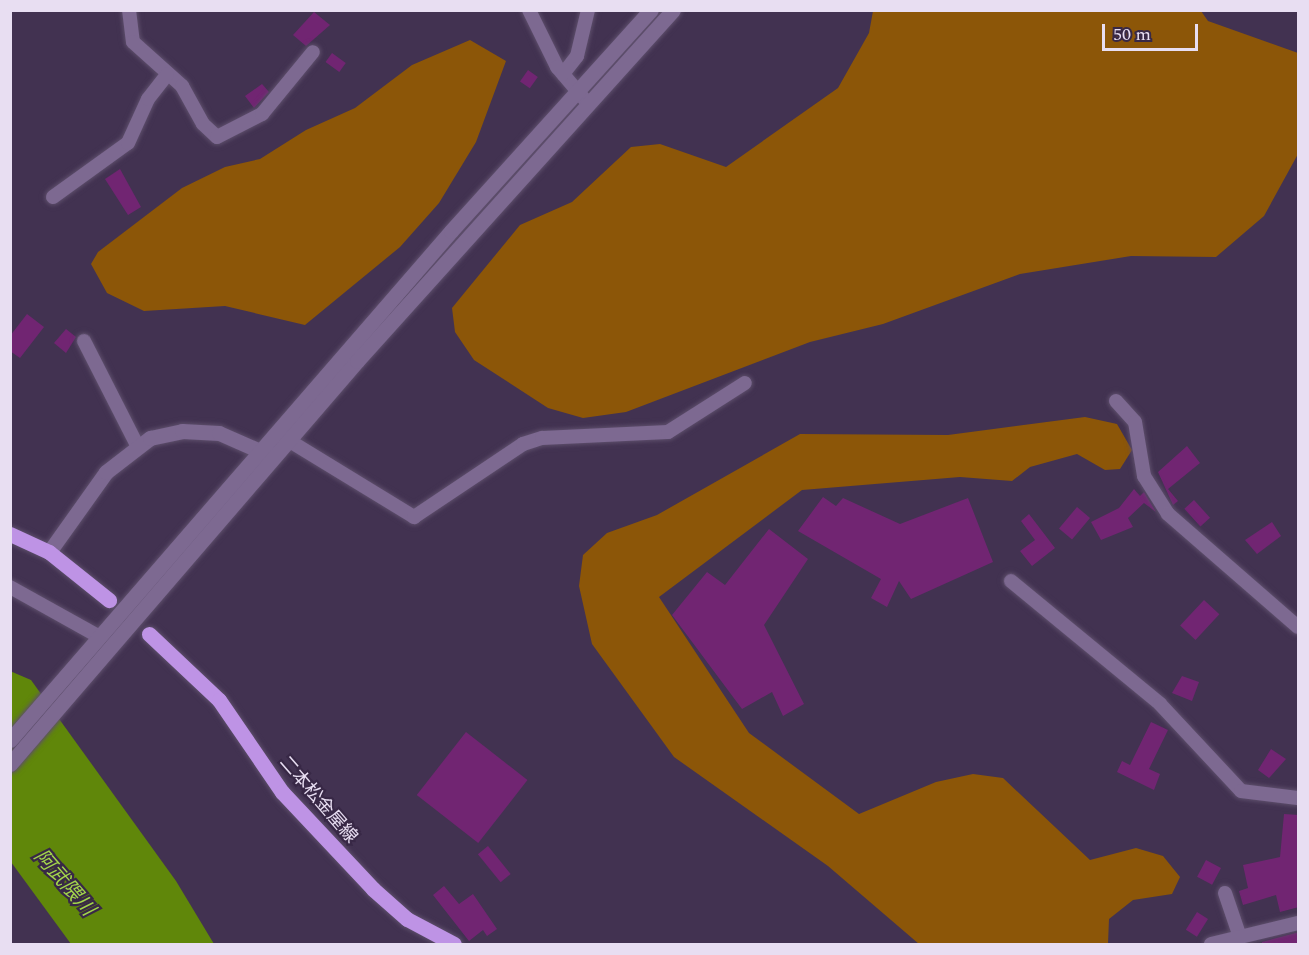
<!DOCTYPE html>
<html>
<head>
<meta charset="utf-8">
<style>
  body { margin:0 }
  #map { position:relative; width:1309px; height:955px; overflow:hidden; background:#423251; font-family:Spectral,"Noto Sans JP",serif }
  div>[style] { position:absolute }
  [style*='--x'] { left:calc(var(--x)*1px); top:calc(var(--y)*1px); width:calc(var(--w)*1px); rotate:calc(var(--a)*1deg) }
  .green>* { inset:0; background:#8c5608 }
  .water>* { inset:0; background:#60870a }
  .building>* { inset:0; background:#712572; transform-origin:0 0 }
  .roads { filter:drop-shadow(0 0 2px #5d4e6b) drop-shadow(0 0 2px #5d4e6b) }
  .minor>* { height:14px; margin:-7px; padding:0 7px; transform-origin:7px; border-radius:7px; background:#7d6991 }
  .tertiary>* { height:15px; margin:-7.5px; padding:0 7.5px; transform-origin:7.5px; border-radius:7.5px; background:#7d6991 }
  .primary>* { height:15px; margin:-7.5px; padding:0 7.5px; transform-origin:7.5px; border-radius:7.5px; background:#be93e5 }
  span { translate:-50% -50%; white-space:nowrap; text-align:center; line-height:1.15; -webkit-text-stroke:4.5px #382846; paint-order:stroke }
  .street-label { font-size:18px; color:#e8def2 }
  .water-label { font-size:20px; color:#a3d64b; font-style:italic }
  .frame { position:absolute; inset:0; border:12px solid #e8def2; pointer-events:none }
  .scale { position:absolute; left:1102px; top:24px; width:96px; height:27px; box-sizing:border-box; border:3px solid #e8def2; border-top:0; padding-left:8px; font-size:18px; line-height:21px; white-space:nowrap; color:#e8def2; -webkit-text-stroke:4px #382846; paint-order:stroke }
</style>
</head>
<body>
<div id="map">
  <div class="green">
    <div style="clip-path:polygon(873px 11px,1201px 11px,1208px 21px,1298px 53px,1298px 154px,1264px 216px,1216px 257px,1131px 256px,1020px 274px,883px 324px,810px 342px,626px 412px,583px 418px,548px 408px,474px 360px,455px 332px,452px 308px,520px 225px,572px 202px,631px 147px,660px 144px,726px 167px,838px 88px,869px 33px)"></div>
    <div style="clip-path:polygon(470px 40px,506px 61px,476px 142px,439px 203px,400px 247px,305px 325px,225px 306px,144px 311px,107px 293px,91px 264px,98px 252px,182px 188px,225px 167px,260px 159px,306px 130px,355px 108px,412px 65px)"></div>
    <div style="clip-path:polygon(1085px 417px,1117px 424px,1132px 450px,1120px 469px,1105px 470px,1077px 454px,1030px 467px,1012px 481px,960px 477px,802px 490px,659px 597px,749px 733px,859px 814px,936px 782px,973px 774px,1003px 778px,1090px 860px,1136px 848px,1163px 856px,1180px 877px,1172px 894px,1133px 900px,1109px 919px,1108px 944px,919px 944px,828px 866px,674px 757px,592px 644px,579px 586px,583px 555px,607px 533px,657px 515px,800px 434px,948px 435px)"></div>
  </div>
  <div class="water">
    <div style="clip-path:polygon(10px 671px,31px 680px,176px 881px,214px 944px,71px 944px,11px 862px)"></div>
  </div>
  <div class="building">
    <div style="clip-path:polygon(314px 12px,330px 25px,306px 46px,293px 35px)"></div>
    <div style="left:332px;top:53px;width:17px;height:11px;rotate:36deg"></div>
    <div style="left:528px;top:70px;width:12px;height:14px;rotate:35deg"></div>
    <div style="clip-path:polygon(262px 84px,269px 92px,254px 108px,245px 96px)"></div>
    <div style="clip-path:polygon(120px 169px,141px 207px,128px 215px,105px 179px)"></div>
    <div style="clip-path:polygon(27px 314px,44px 327px,20px 358px,10px 351px,10px 336px)"></div>
    <div style="clip-path:polygon(66px 329px,76px 337px,66px 353px,54px 343px)"></div>
    <div style="clip-path:polygon(1187px 446px,1200px 463px,1168px 489px,1178px 501px,1173px 505px,1158px 472px)"></div>
    <div style="clip-path:polygon(1134px 489px,1140px 496px,1144px 492px,1156px 512px,1144px 503px,1128px 518px,1133px 527px,1101px 540px,1091px 522px,1119px 508px)"></div>
    <div style="clip-path:polygon(823px 497px,836px 506px,843px 498px,900px 524px,968px 498px,993px 562px,911px 599px,899px 581px,887px 607px,871px 598px,881px 579px,798px 531px)"></div>
    <div style="left:1194px;top:500px;width:24px;height:13px;rotate:48deg"></div>
    <div style="left:1077px;top:507px;width:17px;height:28px;rotate:40deg"></div>
    <div style="clip-path:polygon(1029px 514px,1055px 548px,1032px 566px,1020px 551px,1035px 540px,1021px 521px)"></div>
    <div style="clip-path:polygon(1272px 522px,1281px 536px,1257px 554px,1245px 540px)"></div>
    <div style="clip-path:polygon(769px 529px,808px 559px,764px 625px,804px 704px,783px 716px,772px 692px,742px 709px,672px 615px,707px 572px,725px 585px)"></div>
    <div style="left:1204px;top:600px;width:21px;height:35px;rotate:43deg"></div>
    <div style="clip-path:polygon(1182px 676px,1199px 682px,1192px 701px,1172px 693px)"></div>
    <div style="clip-path:polygon(1151px 722px,1168px 730px,1149px 769px,1160px 774px,1154px 790px,1117px 772px,1122px 761px,1130px 765px)"></div>
    <div style="left:466px;top:732px;width:78px;height:80px;rotate:38deg"></div>
    <div style="clip-path:polygon(1271px 749px,1286px 759px,1269px 778px,1258px 770px)"></div>
    <div style="clip-path:polygon(1284px 814px,1299px 815px,1299px 907px,1280px 912px,1276px 895px,1243px 905px,1239px 891px,1248px 888px,1243px 865px,1280px 857px)"></div>
    <div style="left:488px;top:846px;width:36px;height:13px;rotate:51deg"></div>
    <div style="left:1206px;top:860px;width:17px;height:19px;rotate:28deg"></div>
    <div style="clip-path:polygon(444px 886px,459px 904px,473px 894px,497px 929px,487px 936px,483px 930px,469px 941px,433px 895px)"></div>
    <div style="left:1197px;top:912px;width:13px;height:21px;rotate:32deg"></div>
    <div style="clip-path:polygon(1299px 932px,1299px 945px,1262px 945px,1262px 942px)"></div>
  </div>
  <div class="roads">
    <div class="minor">
      <div style="--x:129;--y:10;--w:32;--a:83"></div>
      <div style="--x:133;--y:42;--w:66;--a:41.9"></div>
      <div style="--x:182;--y:86;--w:43;--a:61.1"></div>
      <div style="--x:203;--y:124;--w:19;--a:43"></div>
      <div style="--x:217;--y:137;--w:51;--a:-27.1"></div>
      <div style="--x:262;--y:114;--w:80;--a:-50.6"></div>
      <div style="--x:529;--y:10;--w:64;--a:63.8"></div>
      <div style="--x:557;--y:67;--w:43;--a:49.7"></div>
      <div style="--x:563;--y:74;--w:23;--a:-52"></div>
      <div style="--x:577;--y:56;--w:47;--a:-76.6"></div>
      <div style="--x:53;--y:197;--w:92;--a:-35.8"></div>
      <div style="--x:128;--y:143;--w:48;--a:-65.6"></div>
      <div style="--x:148;--y:99;--w:31;--a:-52"></div>
      <div style="--x:84;--y:341;--w:117;--a:63"></div>
      <div style="--x:1116;--y:401;--w:28;--a:48"></div>
      <div style="--x:1135;--y:422;--w:55;--a:80.5"></div>
      <div style="--x:1144;--y:476;--w:45;--a:57.7"></div>
      <div style="--x:1168;--y:514;--w:172;--a:41"></div>
      <div style="--x:288;--y:440;--w:148;--a:31.4"></div>
      <div style="--x:414;--y:517;--w:131;--a:-33.8"></div>
      <div style="--x:523;--y:444;--w:20;--a:-18"></div>
      <div style="--x:542;--y:438;--w:126;--a:-2.7"></div>
      <div style="--x:668;--y:432;--w:91;--a:-32.5"></div>
      <div style="--x:1011;--y:581;--w:193;--a:39.5"></div>
      <div style="--x:1160;--y:704;--w:119;--a:47"></div>
      <div style="--x:1241;--y:791;--w:57;--a:7"></div>
      <div style="--x:10;--y:587;--w:103;--a:29.1"></div>
      <div style="--x:1225;--y:893;--w:46;--a:71.2"></div>
      <div style="--x:1211;--y:944;--w:89;--a:-13.6"></div>
    </div>
    <div class="tertiary">
      <div style="--x:49;--y:552;--w:98;--a:-54.5"></div>
      <div style="--x:106;--y:472;--w:56;--a:-37.7"></div>
      <div style="--x:150;--y:438;--w:33;--a:-12"></div>
      <div style="--x:182;--y:431;--w:37;--a:3"></div>
      <div style="--x:219;--y:433;--w:55;--a:23.7"></div>
      <div style="--x:10;--y:740;--w:673;--a:-49.09"></div>
      <div style="--x:451;--y:231;--w:298;--a:-47.9"></div>
      <div style="--x:10;--y:764;--w:532;--a:-49.27"></div>
      <div style="--x:357;--y:361;--w:472;--a:-48"></div>
    </div>
    <div class="primary">
      <div style="--x:10;--y:534;--w:43;--a:24.8"></div>
      <div style="--x:49;--y:552;--w:77;--a:38.7"></div>
      <div style="--x:149;--y:634;--w:96;--a:43.3"></div>
      <div style="--x:219;--y:700;--w:112;--a:55.6"></div>
      <div style="--x:282;--y:792;--w:133;--a:46.8"></div>
      <div style="--x:373;--y:889;--w:45;--a:41.4"></div>
      <div style="--x:407;--y:919;--w:53;--a:28"></div>
    </div>
  </div>
  <div class="street-label">
    <span style="left:318px;top:800px;rotate:49deg">二本松金屋線</span>
  </div>
  <div class="water-label">
    <span style="left:64px;top:883px;rotate:49deg">阿武隈川</span>
  </div>
  <div class="frame"></div>
  <div class="scale">50 m</div>
</div>
</body>
</html>
